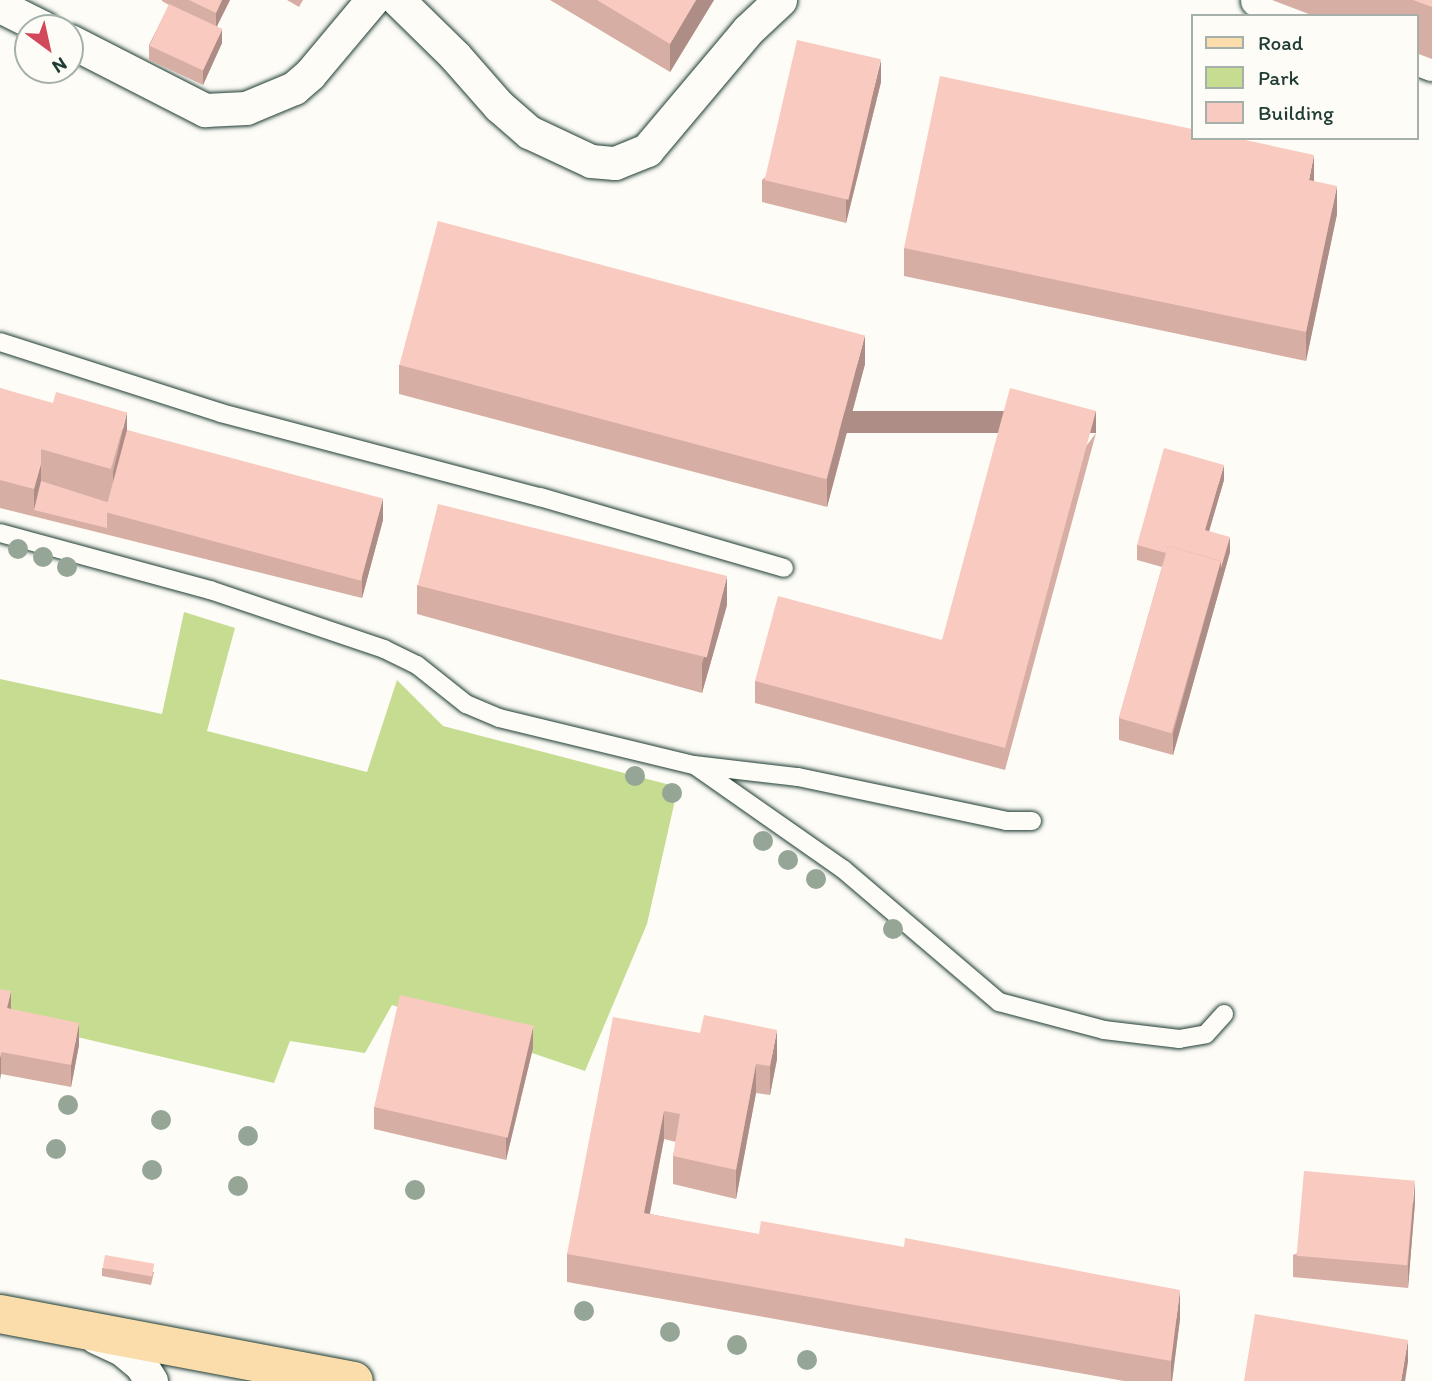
<!DOCTYPE html>
<html>
<head>
<meta charset="utf-8">
<style>
  body { margin:0 }
  #map { position:relative; width:1432px; height:1381px; overflow:hidden; background:#fdfcf7; font-family:Itim,sans-serif }
  div>[style] { position:absolute }
  [style*='--x'] { left:calc(var(--x)*1px); top:calc(var(--y)*1px); width:calc(var(--w)*1px); rotate:calc(var(--a)*1deg) }
  .green>* { inset:0; background:#c6dc91 }
  .roads { filter:drop-shadow(0 0 2px #1f3d34) drop-shadow(0 0 2px #1f3d34) }
  .lane>* { height:18px; margin:-9px; padding:0 9px; transform-origin:9px; border-radius:9px; background:#fdfcf7 }
  .street>* { height:33px; margin:-16.5px; padding:0 16.5px; transform-origin:16.5px; border-radius:16.5px; background:#fdfcf7 }
  .primary>* { height:38px; margin:-19px; padding:0 19px; transform-origin:19px; border-radius:19px; background:#fbddab }
  .trees>* { width:20px; height:20px; margin:-10px; border-radius:50%; background:#95a596 }
  .wall>* { inset:0; background:#d6aea4 }
  .shaded-wall>* { inset:0; background:#ae8d86; transform-origin:0 0 }
  .building>* { inset:0; background:#f9cabf; transform-origin:0 0 }
  span { translate:-50% -50%; white-space:nowrap; text-align:center; line-height:1.15; -webkit-text-stroke:5px #fdfcf7; paint-order:stroke }
  .legend { position:absolute; left:1191px; top:14px; width:228px; height:126px; box-sizing:border-box; background:#fdfcf7; border:2px solid #a4b0a9; margin:0; padding:9px 12px; list-style:none; font-size:21px; color:#1f3d34 }
  .legend li { display:flex; align-items:center; gap:14px; height:35px }
  .legend b { width:35px; border:2px solid #a4b0a9 }
  .north { position:absolute; left:14px; top:14px; width:70px; height:70px; box-sizing:border-box; background:#fdfcf7; border:2px solid #a4b0a9; border-radius:50%; rotate:147deg; font-size:19px; font-weight:700; line-height:28px; text-align:center; color:#1f3d34 }
  .north::after { content:''; display:block; margin:auto; width:24px; height:32px; background:#d1495b; clip-path:polygon(50% 0,100% 100%,50% 72%,0 100%) }
</style>
</head>
<body>
<div id="map">
  <div class="green">
    <div style="clip-path:polygon(184px 612px,235px 628px,207px 731px,367px 772px,397px 680px,443px 726px,678px 787px,647px 924px,585px 1071px,392px 1005px,365px 1053px,290px 1041px,274px 1083px,0 1019px,0 679px,162px 714px)"></div>
  </div>
  <div class="roads">
    <div class="lane">
      <div style="--x:0;--y:342;--w:232;--a:17.8"></div>
      <div style="--x:221;--y:413;--w:330;--a:14.8"></div>
      <div style="--x:540;--y:497;--w:254;--a:16.2"></div>
      <div style="--x:0;--y:533;--w:218;--a:15.2"></div>
      <div style="--x:210;--y:590;--w:184;--a:18.7"></div>
      <div style="--x:384;--y:649;--w:37;--a:26"></div>
      <div style="--x:417;--y:665;--w:63;--a:38.5"></div>
      <div style="--x:466;--y:704;--w:36;--a:23"></div>
      <div style="--x:499;--y:718;--w:201;--a:13.6"></div>
      <div style="--x:694;--y:765;--w:105;--a:6.6"></div>
      <div style="--x:798;--y:777;--w:213;--a:11.9"></div>
      <div style="--x:1006;--y:821;--w:26;--a:0"></div>
      <div style="--x:697;--y:767;--w:179;--a:35"></div>
      <div style="--x:844;--y:870;--w:204;--a:40.4"></div>
      <div style="--x:999;--y:1002;--w:109;--a:14.9"></div>
      <div style="--x:1104;--y:1030;--w:76;--a:6.8"></div>
      <div style="--x:1179;--y:1039;--w:27;--a:-10"></div>
      <div style="--x:1206;--y:1034;--w:27;--a:-48"></div>
    </div>
    <div class="street">
      <div style="--x:398;--y:0;--w:80;--a:44.5"></div>
      <div style="--x:455;--y:56;--w:67;--a:48.7"></div>
      <div style="--x:499;--y:106;--w:40;--a:41"></div>
      <div style="--x:529;--y:132;--w:68;--a:25.1"></div>
      <div style="--x:591;--y:161;--w:24;--a:5"></div>
      <div style="--x:615;--y:163;--w:35;--a:-22"></div>
      <div style="--x:647;--y:150;--w:157;--a:-49.9"></div>
      <div style="--x:748;--y:30;--w:44;--a:-43.2"></div>
      <div style="--x:1257;--y:0;--w:46;--a:20.4"></div>
      <div style="--x:0;--y:6;--w:49;--a:26.6"></div>
      <div style="--x:70;--y:41;--w:152;--a:27.1"></div>
      <div style="--x:205;--y:110;--w:41;--a:-2.8"></div>
      <div style="--x:246;--y:108;--w:52;--a:-22.6"></div>
      <div style="--x:294;--y:88;--w:21;--a:-41"></div>
      <div style="--x:310;--y:74;--w:97;--a:-50"></div>
      <div style="--x:1416;--y:58;--w:17;--a:21"></div>
      <div style="--x:96;--y:1337;--w:29;--a:25"></div>
      <div style="--x:122;--y:1349;--w:25;--a:40"></div>
      <div style="--x:141;--y:1365;--w:19;--a:58"></div>
    </div>
    <div class="primary">
      <div style="--x:0;--y:1314;--w:360;--a:10.7"></div>
    </div>
  </div>
  <div class="trees">
    <div style="left:18px;top:549px"></div>
    <div style="left:43px;top:557px"></div>
    <div style="left:67px;top:567px"></div>
    <div style="left:635px;top:776px"></div>
    <div style="left:672px;top:793px"></div>
    <div style="left:763px;top:841px"></div>
    <div style="left:788px;top:860px"></div>
    <div style="left:816px;top:879px"></div>
    <div style="left:893px;top:929px"></div>
    <div style="left:68px;top:1105px"></div>
    <div style="left:161px;top:1120px"></div>
    <div style="left:248px;top:1136px"></div>
    <div style="left:56px;top:1149px"></div>
    <div style="left:152px;top:1170px"></div>
    <div style="left:238px;top:1186px"></div>
    <div style="left:415px;top:1190px"></div>
    <div style="left:584px;top:1311px"></div>
    <div style="left:670px;top:1332px"></div>
    <div style="left:737px;top:1345px"></div>
    <div style="left:807px;top:1360px"></div>
  </div>
  <div class="wall">
    <div style="clip-path:polygon(162px 0,230px 0,217px 26px,222px 43px,203px 85px,149px 60px,149px 45px,169px 5px,162px 1px)"></div>
    <div style="clip-path:polygon(287px 0,303px 0,299px 7px)"></div>
    <div style="clip-path:polygon(550px 0,714px 0,670px 72px)"></div>
    <div style="clip-path:polygon(1272px 0,1432px 0,1432px 59px,1416px 53px,1416px 16px,1314px 16px)"></div>
    <div style="clip-path:polygon(881px 82px,846px 223px,762px 202px,762px 180px)"></div>
    <div style="clip-path:polygon(1314px 181px,1337px 214px,1306px 361px,904px 276px,904px 248px)"></div>
    <div style="clip-path:polygon(865px 364px,827px 507px,399px 394px,399px 365px)"></div>
    <div style="clip-path:polygon(0 388px,127px 430px,383px 520px,362px 598px,0 508px)"></div>
    <div style="clip-path:polygon(1096px 433px,1005px 770px,755px 703px,755px 681px,942px 640px)"></div>
    <div style="clip-path:polygon(1224px 480px,1209px 531px,1230px 552px,1173px 755px,1119px 740px,1119px 718px,1162px 567px,1137px 560px,1137px 545px)"></div>
    <div style="clip-path:polygon(417px 585px,727px 605px,702px 693px,417px 614px)"></div>
    <div style="clip-path:polygon(0 989px,11px 1009px,79px 1045px,71px 1087px,1px 1074px)"></div>
    <div style="clip-path:polygon(700px 1033px,777px 1059px,770px 1095px,756px 1093px,736px 1199px,673px 1184px,673px 1156px,676px 1142px,664px 1139px,650px 1214px,1180px 1319px,1172px 1381px,1124px 1381px,567px 1282px,567px 1254px)"></div>
    <div style="clip-path:polygon(533px 1048px,506px 1160px,374px 1129px,374px 1107px)"></div>
    <div style="clip-path:polygon(1415px 1202px,1408px 1288px,1293px 1277px,1293px 1255px)"></div>
    <div style="clip-path:polygon(102px 1268px,154px 1272px,151px 1285px,102px 1276px)"></div>
  </div>
  <div class="shaded-wall">
    <div style="clip-path:polygon(222px 0,230px 0,216px 28px,216px 13px)"></div>
    <div style="clip-path:polygon(696px 0,714px 0,670px 72px,670px 44px)"></div>
    <div style="clip-path:polygon(222px 29px,222px 43px,203px 85px,203px 70px)"></div>
    <div style="clip-path:polygon(881px 60px,881px 82px,846px 223px,846px 201px)"></div>
    <div style="clip-path:polygon(1314px 155px,1314px 183px,1309px 180px)"></div>
    <div style="clip-path:polygon(1337px 186px,1337px 214px,1306px 361px,1306px 332px)"></div>
    <div style="clip-path:polygon(865px 335px,865px 364px,827px 507px,827px 479px)"></div>
    <div style="left:1096px;top:411px;width:22px;height:349px;rotate:90deg"></div>
    <div style="clip-path:polygon(127px 412px,127px 452px,113px 504px,113px 472px)"></div>
    <div style="clip-path:polygon(41px 464px,41px 489px,34px 510px,34px 518px,34px 489px)"></div>
    <div style="clip-path:polygon(1224px 465px,1224px 480px,1205px 545px,1205px 530px)"></div>
    <div style="clip-path:polygon(383px 498px,383px 520px,362px 598px,362px 576px)"></div>
    <div style="clip-path:polygon(1230px 537px,1230px 552px,1173px 755px,1173px 733px,1221px 561px)"></div>
    <div style="clip-path:polygon(727px 577px,727px 605px,702px 693px,702px 664px)"></div>
    <div style="clip-path:polygon(11px 991px,11px 1013px,7px 1008px)"></div>
    <div style="clip-path:polygon(79px 1023px,79px 1045px,71px 1087px,71px 1065px)"></div>
    <div style="clip-path:polygon(533px 1026px,533px 1048px,506px 1160px,506px 1138px)"></div>
    <div style="clip-path:polygon(777px 1030px,777px 1059px,770px 1095px,770px 1066px)"></div>
    <div style="clip-path:polygon(1px 1052px,1px 1074px,0 1080px,0 1058px)"></div>
    <div style="clip-path:polygon(756px 1064px,756px 1093px,736px 1199px,736px 1170px)"></div>
    <div style="clip-path:polygon(664px 1111px,664px 1139px,644px 1242px,644px 1213px)"></div>
    <div style="clip-path:polygon(1415px 1180px,1415px 1202px,1408px 1288px,1408px 1266px)"></div>
    <div style="clip-path:polygon(1180px 1290px,1180px 1319px,1172px 1381px,1171px 1381px,1171px 1361px)"></div>
    <div style="clip-path:polygon(1408px 1340px,1408px 1362px,1405px 1381px,1401px 1381px)"></div>
  </div>
  <div class="building">
    <div style="clip-path:polygon(189px 0,222px 0,216px 13px)"></div>
    <div style="clip-path:polygon(597px 0,696px 0,670px 44px)"></div>
    <div style="clip-path:polygon(1413px 0,1432px 0,1432px 7px)"></div>
    <div style="left:169px;top:4px;width:59px;height:46px;rotate:25deg"></div>
    <div style="left:797px;top:40px;width:86px;height:144px;rotate:13deg"></div>
    <div style="clip-path:polygon(940px 76px,1192px 129px,1192px 138px,1236px 138px,1314px 155px,1309px 180px,1337px 186px,1306px 332px,904px 248px)"></div>
    <div style="left:438px;top:221px;width:442px;height:149px;rotate:15deg"></div>
    <div style="clip-path:polygon(0 388px,53px 403px,41px 449px,41px 464px,34px 489px,0 480px)"></div>
    <div style="clip-path:polygon(1010px 388px,1096px 411px,1005px 748px,755px 681px,778px 596px,942px 640px)"></div>
    <div style="left:56px;top:392px;width:74px;height:59px;rotate:16deg"></div>
    <div style="left:127px;top:430px;width:265px;height:85px;rotate:15deg"></div>
    <div style="clip-path:polygon(1164px 448px,1224px 465px,1205px 530px,1230px 537px,1221px 568px,1221px 561px,1168px 546px,1166px 553px,1137px 545px)"></div>
    <div style="clip-path:polygon(41px 481px,110px 503px,107px 513px,107px 528px,34px 510px)"></div>
    <div style="left:438px;top:504px;width:298px;height:84px;rotate:14deg"></div>
    <div style="left:1168px;top:546px;width:55px;height:179px;rotate:16deg"></div>
    <div style="clip-path:polygon(0 989px,11px 991px,7px 1008px,79px 1023px,71px 1065px,1px 1052px,0 1058px)"></div>
    <div style="left:400px;top:995px;width:137px;height:115px;rotate:13deg"></div>
    <div style="clip-path:polygon(704px 1015px,777px 1030px,770px 1066px,756px 1064px,736px 1170px,673px 1156px,680px 1114px,664px 1111px,644px 1213px,759px 1234px,761px 1221px,904px 1247px,905px 1238px,1180px 1290px,1171px 1361px,567px 1254px,613px 1017px,700px 1033px)"></div>
    <div style="left:1304px;top:1171px;width:111px;height:85px;rotate:5deg"></div>
    <div style="left:105px;top:1255px;width:50px;height:13px;rotate:10deg"></div>
    <div style="clip-path:polygon(1255px 1314px,1408px 1340px,1401px 1381px,1244px 1381px)"></div>
  </div>
  <ul class="legend">
  <li><b style="height:9px;background:#fbddab"></b>Road</li>
  <li><b style="height:19px;background:#c6dc91"></b>Park</li>
  <li><b style="height:19px;background:#f9cabf"></b>Building</li>
  </ul>
  <div class="north">N</div>
</div>
</body>
</html>
